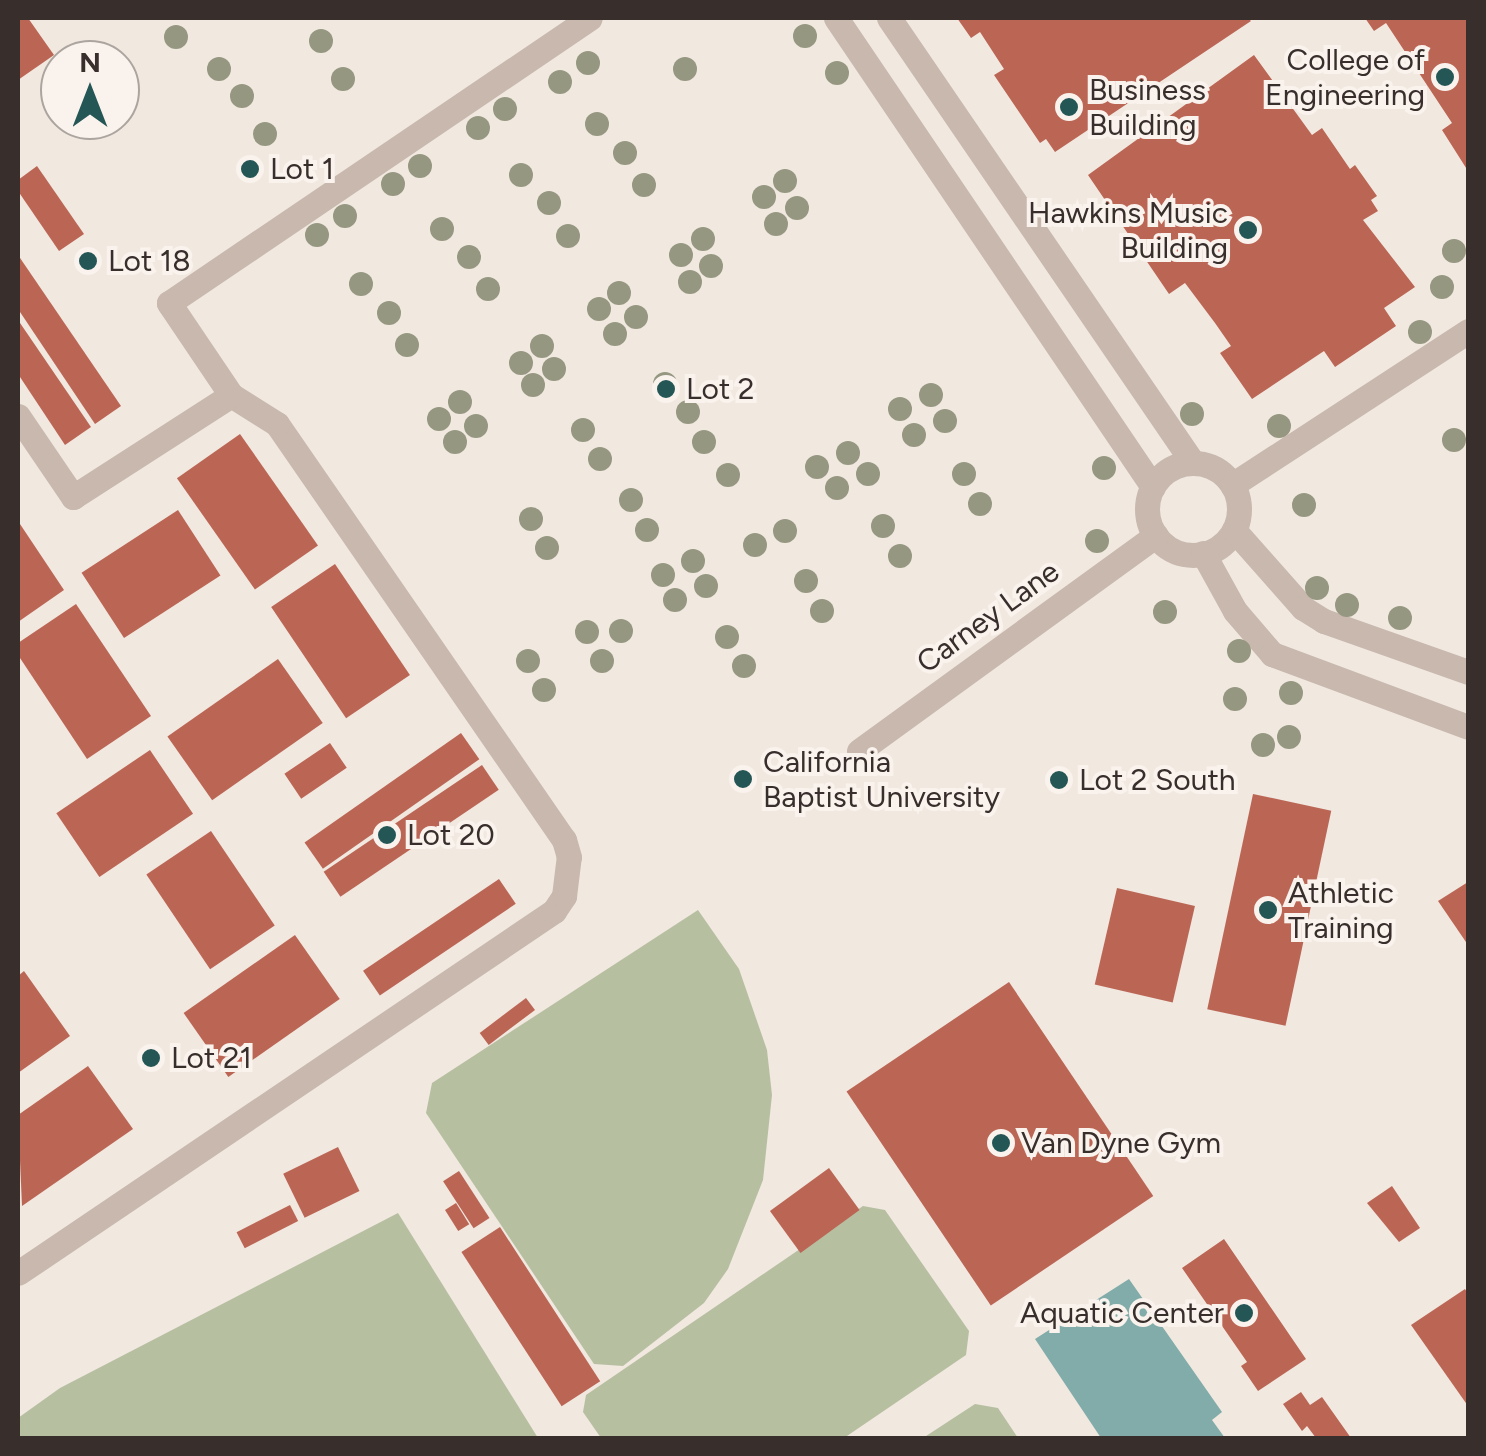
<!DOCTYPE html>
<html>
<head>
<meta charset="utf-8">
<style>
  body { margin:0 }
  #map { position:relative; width:1486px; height:1456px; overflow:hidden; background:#f1e8e0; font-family:Figtree,sans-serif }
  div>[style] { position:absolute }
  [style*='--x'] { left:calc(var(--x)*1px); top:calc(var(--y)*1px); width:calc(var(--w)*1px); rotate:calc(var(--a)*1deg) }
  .green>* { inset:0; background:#b7bfa1 }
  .water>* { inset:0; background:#82acaa }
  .building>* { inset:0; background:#b65; transform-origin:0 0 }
  .minor>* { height:25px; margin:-12.5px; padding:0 12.5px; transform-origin:12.5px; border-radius:12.5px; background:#c8b8ad }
  .minor>.ring { margin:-12.5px; padding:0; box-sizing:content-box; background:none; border:25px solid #c8b8ad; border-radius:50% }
  .trees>* { width:24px; height:24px; margin:-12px; border-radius:50%; background:#959780 }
  .dots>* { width:28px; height:28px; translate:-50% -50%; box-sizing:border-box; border:5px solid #f9f2ed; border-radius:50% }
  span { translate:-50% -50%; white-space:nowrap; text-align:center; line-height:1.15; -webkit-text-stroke:8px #f9f2ed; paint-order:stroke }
  .poi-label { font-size:30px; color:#382e2b }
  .right { translate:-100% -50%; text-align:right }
  .left { translate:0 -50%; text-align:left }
  .street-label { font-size:30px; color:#382e2b }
  .frame { position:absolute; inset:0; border:20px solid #382e2b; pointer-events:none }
  .north { position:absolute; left:40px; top:40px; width:100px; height:100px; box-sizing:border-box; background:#f9f2ed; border:2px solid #aca49f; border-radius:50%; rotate:0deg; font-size:28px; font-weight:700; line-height:40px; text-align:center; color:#382e2b }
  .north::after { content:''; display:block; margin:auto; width:35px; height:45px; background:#245655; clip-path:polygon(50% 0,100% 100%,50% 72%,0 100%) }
</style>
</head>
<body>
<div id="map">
  <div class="green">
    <div style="clip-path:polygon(698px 910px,739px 969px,767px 1050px,772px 1095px,763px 1180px,728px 1269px,704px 1303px,623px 1366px,594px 1364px,426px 1113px,432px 1083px)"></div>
    <div style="clip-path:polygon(863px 1206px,885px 1210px,969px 1331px,966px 1355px,844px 1438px,601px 1438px,583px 1412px,586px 1395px)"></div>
    <div style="clip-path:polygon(398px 1213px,538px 1438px,18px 1438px,18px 1418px,60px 1388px)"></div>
    <div style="clip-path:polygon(975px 1404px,998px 1408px,1018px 1438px,923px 1438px)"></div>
  </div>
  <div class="water">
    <div style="clip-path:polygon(1129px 1279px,1222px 1412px,1212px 1420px,1225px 1438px,1101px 1438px,1035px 1339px)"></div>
  </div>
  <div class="building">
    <div style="clip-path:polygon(18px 18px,28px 18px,54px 55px,18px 80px)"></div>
    <div style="clip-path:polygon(957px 18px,1248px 18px,1251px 21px,1055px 152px,1046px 139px,1040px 143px,994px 75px,1004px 69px,980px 32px,971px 38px)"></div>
    <div style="clip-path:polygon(1365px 18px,1468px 18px,1468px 171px,1442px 130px,1452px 123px,1386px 23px,1374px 31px)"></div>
    <div style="clip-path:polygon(1254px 55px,1312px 135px,1322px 128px,1350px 169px,1355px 165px,1377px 196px,1371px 200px,1378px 211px,1363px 220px,1415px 287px,1384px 308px,1396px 326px,1335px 367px,1324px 351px,1252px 399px,1220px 353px,1231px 346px,1215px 323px,1185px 283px,1169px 294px,1088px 175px)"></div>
    <div style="clip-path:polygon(37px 166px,84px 234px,59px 251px,18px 191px,18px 180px)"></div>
    <div style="clip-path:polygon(18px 255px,121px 406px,95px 424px,18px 309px)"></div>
    <div style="clip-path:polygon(18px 320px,91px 427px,65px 445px,18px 374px)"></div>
    <div style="left:240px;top:434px;width:136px;height:77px;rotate:55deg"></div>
    <div style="left:178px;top:510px;width:78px;height:115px;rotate:57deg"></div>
    <div style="clip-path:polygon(18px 521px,64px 590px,18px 622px)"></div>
    <div style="left:335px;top:564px;width:134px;height:77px;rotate:56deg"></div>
    <div style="clip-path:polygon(76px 604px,151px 716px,87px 759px,18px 655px,18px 643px)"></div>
    <div style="left:278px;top:659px;width:78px;height:135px;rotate:55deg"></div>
    <div style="left:461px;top:733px;width:32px;height:191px;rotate:55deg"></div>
    <div style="left:330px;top:743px;width:30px;height:55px;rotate:56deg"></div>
    <div style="left:150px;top:750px;width:77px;height:113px;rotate:56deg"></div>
    <div style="left:482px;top:765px;width:30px;height:191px;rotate:56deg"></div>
    <div style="left:1253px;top:794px;width:80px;height:220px;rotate:12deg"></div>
    <div style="left:211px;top:831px;width:114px;height:78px;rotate:56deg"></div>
    <div style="left:499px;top:879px;width:30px;height:164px;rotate:56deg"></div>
    <div style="clip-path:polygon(1468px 882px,1468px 945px,1438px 901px)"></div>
    <div style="left:1117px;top:888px;width:80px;height:99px;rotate:13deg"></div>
    <div style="left:295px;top:935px;width:78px;height:136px;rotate:55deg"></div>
    <div style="clip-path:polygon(24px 971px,70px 1036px,18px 1073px,18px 976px)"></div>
    <div style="left:1009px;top:982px;width:258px;height:196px;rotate:56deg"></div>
    <div style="left:526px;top:998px;width:15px;height:58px;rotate:53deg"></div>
    <div style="clip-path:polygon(88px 1066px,133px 1129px,22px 1206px,18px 1115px)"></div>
    <div style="left:338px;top:1147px;width:49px;height:61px;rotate:64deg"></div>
    <div style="left:829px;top:1168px;width:52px;height:73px;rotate:54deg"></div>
    <div style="left:459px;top:1171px;width:56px;height:19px;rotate:57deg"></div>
    <div style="clip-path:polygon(1392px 1186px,1420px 1228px,1399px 1242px,1367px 1203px)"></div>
    <div style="left:456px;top:1203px;width:25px;height:13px;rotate:58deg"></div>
    <div style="left:290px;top:1205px;width:18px;height:60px;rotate:63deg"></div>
    <div style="left:500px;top:1227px;width:184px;height:46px;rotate:57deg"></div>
    <div style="clip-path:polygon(1224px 1239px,1306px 1359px,1258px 1391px,1241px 1366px,1247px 1362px,1182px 1268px)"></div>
    <div style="clip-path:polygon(1465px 1289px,1468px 1294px,1468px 1406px,1411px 1325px)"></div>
    <div style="clip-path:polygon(1301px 1392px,1310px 1405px,1322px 1397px,1351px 1438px,1316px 1438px,1307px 1426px,1302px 1431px,1283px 1404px)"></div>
  </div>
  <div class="minor">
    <div style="--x:836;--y:18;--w:566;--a:55.94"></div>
    <div style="--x:889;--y:18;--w:539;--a:55.66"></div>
    <div style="--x:18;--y:416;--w:98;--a:55.8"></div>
    <div style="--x:73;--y:497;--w:188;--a:-32.8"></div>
    <div class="ring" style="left:1147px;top:463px;width:67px;height:67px"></div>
    <div style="--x:1232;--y:485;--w:282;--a:-33.1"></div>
    <div style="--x:1234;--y:530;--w:104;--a:48.5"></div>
    <div style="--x:1303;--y:608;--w:25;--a:32"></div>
    <div style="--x:1324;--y:621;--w:153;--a:19.5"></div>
    <div style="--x:1203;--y:553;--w:66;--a:61.1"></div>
    <div style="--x:1235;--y:611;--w:57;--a:49.3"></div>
    <div style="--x:1272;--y:654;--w:209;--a:20.4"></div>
    <div style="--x:859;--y:751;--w:367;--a:-36"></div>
    <div style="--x:18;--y:1273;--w:647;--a:-34.03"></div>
    <div style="--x:554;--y:911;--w:18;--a:-56"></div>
    <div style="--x:564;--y:896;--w:39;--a:-83"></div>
    <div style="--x:569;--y:857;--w:18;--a:-106"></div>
    <div style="--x:564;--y:840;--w:505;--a:-124.6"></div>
    <div style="--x:277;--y:424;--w:54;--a:-147.8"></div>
    <div style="--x:231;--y:395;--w:111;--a:-124"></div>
    <div style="--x:169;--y:303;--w:508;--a:-34.1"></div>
  </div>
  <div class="trees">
    <div style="left:805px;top:36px"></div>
    <div style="left:176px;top:37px"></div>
    <div style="left:321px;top:41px"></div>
    <div style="left:588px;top:63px"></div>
    <div style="left:219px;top:69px"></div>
    <div style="left:685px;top:69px"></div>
    <div style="left:837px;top:73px"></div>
    <div style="left:343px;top:79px"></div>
    <div style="left:560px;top:82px"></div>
    <div style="left:242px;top:96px"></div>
    <div style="left:505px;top:109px"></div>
    <div style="left:597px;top:124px"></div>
    <div style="left:478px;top:128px"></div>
    <div style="left:265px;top:134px"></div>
    <div style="left:625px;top:153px"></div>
    <div style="left:420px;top:166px"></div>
    <div style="left:521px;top:175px"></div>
    <div style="left:785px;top:181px"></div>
    <div style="left:393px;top:184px"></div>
    <div style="left:644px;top:185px"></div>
    <div style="left:764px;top:197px"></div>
    <div style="left:549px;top:203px"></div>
    <div style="left:797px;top:208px"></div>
    <div style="left:345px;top:216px"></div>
    <div style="left:776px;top:224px"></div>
    <div style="left:442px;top:229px"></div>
    <div style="left:317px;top:235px"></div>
    <div style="left:568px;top:236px"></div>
    <div style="left:703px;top:239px"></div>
    <div style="left:1454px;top:251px"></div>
    <div style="left:681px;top:255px"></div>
    <div style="left:469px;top:257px"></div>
    <div style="left:711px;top:266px"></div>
    <div style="left:690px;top:282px"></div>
    <div style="left:361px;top:284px"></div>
    <div style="left:1442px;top:287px"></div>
    <div style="left:488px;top:289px"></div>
    <div style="left:619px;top:293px"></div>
    <div style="left:599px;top:309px"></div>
    <div style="left:389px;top:313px"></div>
    <div style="left:636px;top:317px"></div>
    <div style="left:1420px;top:332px"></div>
    <div style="left:615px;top:334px"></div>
    <div style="left:407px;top:345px"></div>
    <div style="left:542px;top:346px"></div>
    <div style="left:521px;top:363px"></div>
    <div style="left:554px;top:369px"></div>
    <div style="left:665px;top:384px"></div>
    <div style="left:533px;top:385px"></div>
    <div style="left:931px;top:395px"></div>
    <div style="left:460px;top:402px"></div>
    <div style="left:900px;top:409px"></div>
    <div style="left:688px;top:412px"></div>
    <div style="left:1192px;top:414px"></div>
    <div style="left:439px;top:419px"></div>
    <div style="left:945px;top:421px"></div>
    <div style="left:476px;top:426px"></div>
    <div style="left:1279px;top:426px"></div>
    <div style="left:583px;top:430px"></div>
    <div style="left:914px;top:435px"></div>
    <div style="left:1454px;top:440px"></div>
    <div style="left:455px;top:442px"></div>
    <div style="left:704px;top:442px"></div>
    <div style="left:848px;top:453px"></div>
    <div style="left:600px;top:459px"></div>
    <div style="left:817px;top:467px"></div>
    <div style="left:1104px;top:468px"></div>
    <div style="left:868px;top:474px"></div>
    <div style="left:964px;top:474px"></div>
    <div style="left:728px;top:475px"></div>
    <div style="left:837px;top:488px"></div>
    <div style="left:631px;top:500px"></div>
    <div style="left:980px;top:504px"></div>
    <div style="left:1304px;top:505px"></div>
    <div style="left:531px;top:519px"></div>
    <div style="left:883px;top:526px"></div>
    <div style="left:647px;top:530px"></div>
    <div style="left:785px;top:531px"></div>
    <div style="left:1097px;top:541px"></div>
    <div style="left:755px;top:545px"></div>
    <div style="left:547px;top:548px"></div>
    <div style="left:900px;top:556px"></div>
    <div style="left:693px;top:561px"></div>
    <div style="left:663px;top:575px"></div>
    <div style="left:806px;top:581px"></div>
    <div style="left:706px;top:586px"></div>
    <div style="left:1317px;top:588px"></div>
    <div style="left:675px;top:600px"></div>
    <div style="left:1347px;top:605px"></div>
    <div style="left:822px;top:611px"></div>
    <div style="left:1165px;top:612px"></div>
    <div style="left:1400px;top:618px"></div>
    <div style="left:621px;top:631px"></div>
    <div style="left:587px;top:632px"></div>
    <div style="left:727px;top:637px"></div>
    <div style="left:1239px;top:651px"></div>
    <div style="left:528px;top:661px"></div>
    <div style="left:602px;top:661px"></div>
    <div style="left:744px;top:666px"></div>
    <div style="left:544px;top:690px"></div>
    <div style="left:1291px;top:693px"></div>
    <div style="left:1235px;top:699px"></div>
    <div style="left:1289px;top:737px"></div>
    <div style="left:1263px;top:745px"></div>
  </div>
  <div class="dots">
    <div style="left:1445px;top:77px;background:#245655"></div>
    <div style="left:1069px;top:107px;background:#245655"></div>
    <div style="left:250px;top:169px;background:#245655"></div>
    <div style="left:1248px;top:230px;background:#245655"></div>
    <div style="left:88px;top:261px;background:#245655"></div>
    <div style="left:666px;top:389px;background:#245655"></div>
    <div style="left:743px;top:779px;background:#245655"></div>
    <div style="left:1059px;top:780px;background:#245655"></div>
    <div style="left:387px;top:835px;background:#245655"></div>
    <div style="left:1268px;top:910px;background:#245655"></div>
    <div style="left:151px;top:1058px;background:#245655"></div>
    <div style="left:1001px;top:1143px;background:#245655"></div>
    <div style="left:1244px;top:1313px;background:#245655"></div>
  </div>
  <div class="poi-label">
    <span class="right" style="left:1425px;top:77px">College of<br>Engineering</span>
    <span class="left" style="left:1089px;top:107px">Business<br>Building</span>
    <span class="left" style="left:270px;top:169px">Lot 1</span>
    <span class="right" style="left:1228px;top:230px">Hawkins Music<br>Building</span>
    <span class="left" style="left:108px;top:261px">Lot 18</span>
    <span class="left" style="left:686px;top:389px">Lot 2</span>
    <span class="left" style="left:763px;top:779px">California<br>Baptist University</span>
    <span class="left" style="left:1079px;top:780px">Lot 2 South</span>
    <span class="left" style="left:407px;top:835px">Lot 20</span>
    <span class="left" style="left:1288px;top:910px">Athletic<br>Training</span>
    <span class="left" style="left:171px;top:1058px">Lot 21</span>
    <span class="left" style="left:1021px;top:1143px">Van Dyne Gym</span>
    <span class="right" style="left:1224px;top:1313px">Aquatic Center</span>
  </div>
  <div class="street-label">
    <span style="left:988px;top:617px;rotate:-36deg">Carney Lane</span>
  </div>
  <div class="frame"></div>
  <div class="north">N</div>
</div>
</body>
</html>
